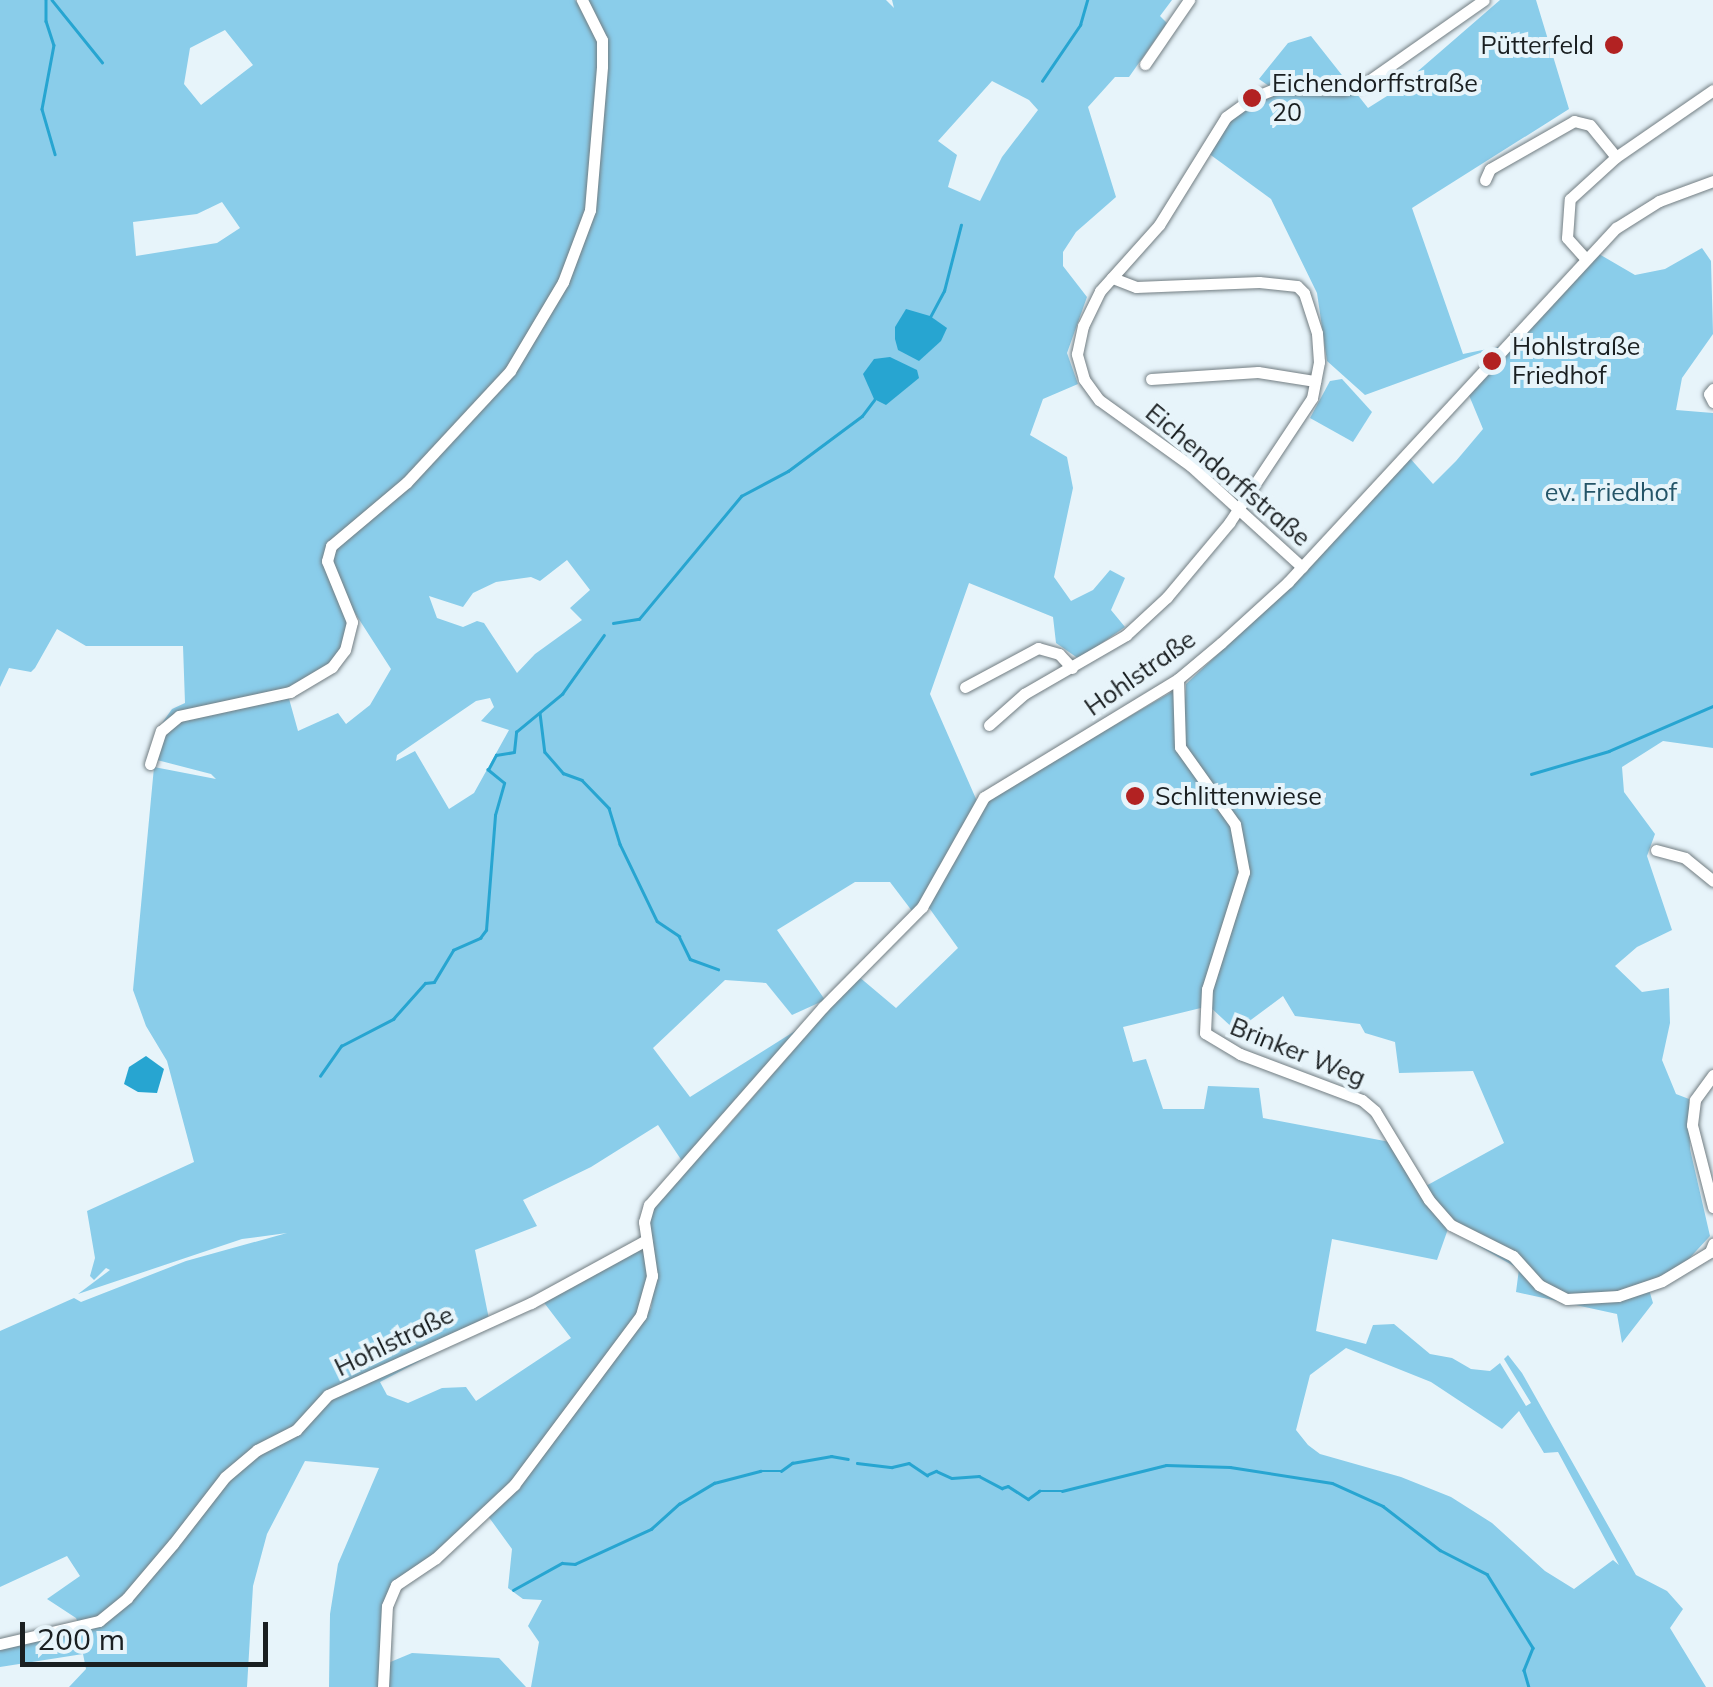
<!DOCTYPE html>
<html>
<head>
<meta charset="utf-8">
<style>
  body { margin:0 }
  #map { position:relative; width:1713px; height:1687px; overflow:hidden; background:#e7f4fa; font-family:Mulish,sans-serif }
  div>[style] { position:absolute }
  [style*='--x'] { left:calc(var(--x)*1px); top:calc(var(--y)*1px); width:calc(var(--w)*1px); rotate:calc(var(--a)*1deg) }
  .green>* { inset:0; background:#8acdea }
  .water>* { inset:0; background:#27a5d1 }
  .stream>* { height:2.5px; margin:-1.25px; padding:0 1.25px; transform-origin:1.25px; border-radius:1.25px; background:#27a5d1 }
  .roads { filter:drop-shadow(0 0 2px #727d82) drop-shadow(0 0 2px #727d82) }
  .minor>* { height:11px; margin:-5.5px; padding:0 5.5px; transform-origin:5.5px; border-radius:5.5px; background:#fff }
  .dots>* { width:28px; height:28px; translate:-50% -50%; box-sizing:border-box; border:5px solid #e7f4fa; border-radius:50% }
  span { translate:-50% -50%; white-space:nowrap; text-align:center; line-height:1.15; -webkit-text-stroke:8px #e7f4fa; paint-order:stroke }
  .poi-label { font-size:25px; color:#1a1f21 }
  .right { translate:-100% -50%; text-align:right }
  .left { translate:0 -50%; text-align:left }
  .street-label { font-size:25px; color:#1a1f21 }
  .park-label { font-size:25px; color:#255568 }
  .scale { position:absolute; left:20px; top:1622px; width:248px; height:45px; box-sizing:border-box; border:5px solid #1a1f21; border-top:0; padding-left:12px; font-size:30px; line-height:35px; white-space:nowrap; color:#1a1f21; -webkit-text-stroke:8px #e7f4fa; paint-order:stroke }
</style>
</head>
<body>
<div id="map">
  <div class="green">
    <div style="clip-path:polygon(evenodd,0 0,575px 0,583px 9px,587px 0,886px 0,894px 8px,892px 0,1172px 0,1160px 16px,1167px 23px,1129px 77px,1115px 77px,1088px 107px,1116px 197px,1076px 232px,1063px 252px,1063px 266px,1087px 297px,1067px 353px,1078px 384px,1043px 399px,1030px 435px,1067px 457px,1073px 488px,1054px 577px,1071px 601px,1093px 590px,1110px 570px,1125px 578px,1111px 610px,1125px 627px,1079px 659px,1056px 643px,1053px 617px,969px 583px,930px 694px,980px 808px,987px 799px,1175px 690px,1178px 747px,1232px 823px,1242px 871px,1237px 913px,1248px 873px,1237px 823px,1182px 746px,1186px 684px,1291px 586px,1408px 456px,1433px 484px,1456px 461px,1483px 429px,1466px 388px,1492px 361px,1480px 353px,1365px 395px,1327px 361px,1317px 293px,1271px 199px,1208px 153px,1229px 121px,1256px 102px,1280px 94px,1259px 79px,1288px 43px,1311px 36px,1368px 108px,1395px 91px,1500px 0,1536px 0,1569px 109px,1412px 208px,1463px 354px,1507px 345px,1599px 254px,1635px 275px,1665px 269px,1702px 248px,1711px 261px,1713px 334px,1682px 378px,1676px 410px,1713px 413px,1713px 748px,1663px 741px,1622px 767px,1624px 792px,1655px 834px,1647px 856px,1672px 930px,1637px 947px,1615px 966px,1642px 992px,1669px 988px,1670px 1023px,1662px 1060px,1676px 1094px,1689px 1099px,1690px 1149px,1710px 1236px,1685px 1263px,1647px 1283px,1653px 1303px,1622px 1343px,1617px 1314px,1516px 1292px,1519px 1269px,1449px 1229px,1424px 1187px,1504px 1143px,1473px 1071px,1399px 1073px,1395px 1042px,1365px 1033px,1360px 1024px,1295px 1016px,1283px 996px,1236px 1031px,1209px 1006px,1123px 1027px,1133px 1062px,1146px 1059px,1163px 1109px,1204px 1109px,1208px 1086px,1259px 1088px,1263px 1118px,1390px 1142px,1448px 1229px,1437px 1260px,1332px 1239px,1316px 1331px,1366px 1344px,1373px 1325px,1394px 1324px,1430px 1354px,1452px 1358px,1471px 1369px,1490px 1371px,1500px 1363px,1526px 1406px,1531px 1403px,1504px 1359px,1508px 1355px,1522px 1373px,1636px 1575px,1667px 1591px,1683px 1609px,1670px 1628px,1706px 1687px,531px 1687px,539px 1642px,528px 1626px,542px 1600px,523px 1599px,508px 1588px,512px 1549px,488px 1516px,539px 1459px,651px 1308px,655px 1277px,647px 1227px,658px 1197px,720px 1135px,858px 976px,896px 1008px,958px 948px,927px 905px,912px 911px,890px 882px,855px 882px,777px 930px,825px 1000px,792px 1015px,766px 983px,725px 980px,653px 1048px,690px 1097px,803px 1026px,682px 1161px,658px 1125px,591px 1167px,523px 1200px,537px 1226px,475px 1250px,490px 1324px,380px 1382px,387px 1395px,408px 1403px,442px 1388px,466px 1387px,476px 1401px,571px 1338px,542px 1300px,644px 1245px,649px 1277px,639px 1315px,532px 1460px,449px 1544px,397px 1580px,380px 1687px,329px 1687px,330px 1614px,338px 1564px,379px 1468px,305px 1461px,267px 1534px,253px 1586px,247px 1687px,69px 1687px,86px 1669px,83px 1654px,0 1667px,0 1646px,80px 1628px,76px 1618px,47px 1599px,80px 1576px,67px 1556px,0 1587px,0 1331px,74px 1298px,81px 1302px,186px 1261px,287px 1233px,242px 1239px,78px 1294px,110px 1270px,106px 1268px,94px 1280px,90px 1276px,95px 1258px,87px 1211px,194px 1162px,167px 1061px,146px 1026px,133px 990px,154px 767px,216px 779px,211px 774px,157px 760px,164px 733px,180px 718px,288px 695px,298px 731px,338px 713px,346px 724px,370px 705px,391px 669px,344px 596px,350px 623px,341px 650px,329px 664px,295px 687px,177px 712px,162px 723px,172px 709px,185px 703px,183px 646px,86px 646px,57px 629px,35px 668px,31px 672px,9px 668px,0 687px,0 0,225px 30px,253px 65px,201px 105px,184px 84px,190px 48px,225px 30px,0 0,992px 81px,1029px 100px,1038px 110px,1002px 157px,980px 201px,948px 187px,957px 155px,938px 141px,992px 81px,0 0,222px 202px,240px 228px,217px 243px,136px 256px,133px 222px,197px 214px,222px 202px,0 0,567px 560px,590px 590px,570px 608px,582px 620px,535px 654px,517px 673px,484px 623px,477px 621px,463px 627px,437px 618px,429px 596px,463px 607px,473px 593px,496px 582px,531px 577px,540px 581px,567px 560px,0 0,490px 698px,494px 707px,481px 721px,509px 730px,474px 793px,449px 809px,415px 751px,396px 761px,397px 755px,476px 701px,490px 698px,0 0,1346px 1348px,1431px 1382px,1502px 1429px,1519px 1411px,1544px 1453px,1558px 1452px,1619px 1565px,1613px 1560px,1574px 1589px,1545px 1571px,1492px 1523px,1451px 1497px,1401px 1477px,1320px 1454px,1308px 1445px,1296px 1430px,1310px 1375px,1346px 1348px)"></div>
    <div style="clip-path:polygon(1342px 379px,1372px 412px,1353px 442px,1310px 418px,1330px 381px)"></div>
    <div style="clip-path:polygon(412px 1653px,499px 1658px,526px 1687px,386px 1687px,388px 1663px)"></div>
  </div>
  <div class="water">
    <div style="clip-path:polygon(906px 309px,930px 316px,947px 328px,941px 341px,919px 361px,898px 350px,895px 339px,895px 327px)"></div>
    <div style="clip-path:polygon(890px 357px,917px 370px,919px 378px,886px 405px,874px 399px,863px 374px,874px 359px)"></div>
    <div style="clip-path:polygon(146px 1056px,164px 1069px,157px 1093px,138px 1092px,124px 1084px,129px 1067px)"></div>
  </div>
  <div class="stream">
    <div style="--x:46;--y:0;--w:21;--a:90"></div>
    <div style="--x:46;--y:21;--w:25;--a:72"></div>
    <div style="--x:54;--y:45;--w:65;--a:100.6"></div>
    <div style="--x:42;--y:109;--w:47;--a:73.9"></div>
    <div style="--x:52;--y:0;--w:80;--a:51.1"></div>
    <div style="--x:1042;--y:81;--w:68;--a:-55.8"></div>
    <div style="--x:1080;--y:25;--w:26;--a:-74"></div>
    <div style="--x:929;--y:319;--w:32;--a:-62"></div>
    <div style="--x:944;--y:291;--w:68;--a:-75.6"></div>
    <div style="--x:613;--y:623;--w:26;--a:-9"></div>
    <div style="--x:639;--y:619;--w:160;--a:-50.3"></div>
    <div style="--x:741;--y:496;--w:53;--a:-28"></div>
    <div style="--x:788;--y:471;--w:92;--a:-36.6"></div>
    <div style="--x:862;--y:416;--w:20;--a:-53"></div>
    <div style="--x:540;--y:713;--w:39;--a:83"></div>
    <div style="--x:545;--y:752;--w:28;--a:49"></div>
    <div style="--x:563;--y:773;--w:20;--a:20"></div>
    <div style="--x:582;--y:780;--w:39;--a:46"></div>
    <div style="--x:609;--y:808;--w:38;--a:73"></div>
    <div style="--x:620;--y:844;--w:85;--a:64.3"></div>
    <div style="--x:657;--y:921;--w:27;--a:34"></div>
    <div style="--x:679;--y:936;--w:25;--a:64"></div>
    <div style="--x:690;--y:959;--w:30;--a:20"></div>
    <div style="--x:1531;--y:774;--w:81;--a:-16.4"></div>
    <div style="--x:1609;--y:751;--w:113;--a:-23.4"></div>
    <div style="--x:320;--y:1076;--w:37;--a:-55"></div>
    <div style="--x:341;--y:1046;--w:59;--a:-27.4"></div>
    <div style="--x:393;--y:1019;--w:48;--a:-48.4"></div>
    <div style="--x:425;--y:983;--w:9;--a:-6"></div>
    <div style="--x:434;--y:982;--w:37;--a:-59"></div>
    <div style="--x:453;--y:950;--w:30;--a:-24"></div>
    <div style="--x:480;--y:938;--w:10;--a:-53"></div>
    <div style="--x:486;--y:930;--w:115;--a:-85.5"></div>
    <div style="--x:495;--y:815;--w:33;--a:-74"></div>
    <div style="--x:504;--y:783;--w:21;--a:-141"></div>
    <div style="--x:488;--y:770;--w:17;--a:-62"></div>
    <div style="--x:496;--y:755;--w:18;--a:-9"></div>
    <div style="--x:514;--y:752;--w:20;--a:-84"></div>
    <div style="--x:516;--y:732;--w:60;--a:-39.6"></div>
    <div style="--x:562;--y:694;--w:72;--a:-54.6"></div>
    <div style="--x:857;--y:1463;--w:35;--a:7"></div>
    <div style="--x:892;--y:1467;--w:17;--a:-13"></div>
    <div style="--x:909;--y:1463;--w:22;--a:34"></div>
    <div style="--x:927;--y:1475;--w:10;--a:-24"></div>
    <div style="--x:936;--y:1471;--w:17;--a:24"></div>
    <div style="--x:952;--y:1478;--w:27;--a:-4"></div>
    <div style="--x:979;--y:1476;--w:26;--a:28"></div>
    <div style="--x:1002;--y:1488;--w:6;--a:-18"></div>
    <div style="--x:1008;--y:1486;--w:24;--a:33"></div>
    <div style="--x:1028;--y:1499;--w:14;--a:-36"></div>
    <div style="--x:1039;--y:1491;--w:23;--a:0"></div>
    <div style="--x:1062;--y:1491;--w:107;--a:-14"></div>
    <div style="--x:1166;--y:1465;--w:64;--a:1.8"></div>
    <div style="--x:1230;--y:1467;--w:103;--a:8.9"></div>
    <div style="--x:1332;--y:1483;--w:56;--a:24.3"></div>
    <div style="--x:1383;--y:1506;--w:72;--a:37.7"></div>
    <div style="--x:1440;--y:1550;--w:53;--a:27.1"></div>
    <div style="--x:1487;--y:1574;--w:87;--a:58.1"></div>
    <div style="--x:1533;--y:1648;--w:24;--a:112"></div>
    <div style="--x:1524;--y:1670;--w:18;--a:74"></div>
    <div style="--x:513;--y:1590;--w:56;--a:-28.9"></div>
    <div style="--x:562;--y:1563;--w:13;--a:4"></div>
    <div style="--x:575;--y:1564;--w:84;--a:-24.7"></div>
    <div style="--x:651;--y:1529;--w:38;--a:-42"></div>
    <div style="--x:679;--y:1504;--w:41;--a:-31"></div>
    <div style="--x:714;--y:1483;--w:48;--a:-14.6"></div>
    <div style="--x:760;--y:1471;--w:21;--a:0"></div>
    <div style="--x:781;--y:1471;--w:14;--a:-36"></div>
    <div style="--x:792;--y:1463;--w:40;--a:-10"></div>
    <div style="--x:831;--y:1456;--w:17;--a:10"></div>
  </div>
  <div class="roads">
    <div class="minor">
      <div style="--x:1145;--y:64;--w:78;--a:-55.5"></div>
      <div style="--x:1485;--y:180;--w:12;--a:-66"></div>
      <div style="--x:1490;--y:169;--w:97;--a:-29.7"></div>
      <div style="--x:1574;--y:121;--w:16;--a:14"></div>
      <div style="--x:1590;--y:125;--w:41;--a:50.9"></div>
      <div style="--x:1585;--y:258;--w:27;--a:-132"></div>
      <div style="--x:1567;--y:238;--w:39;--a:-86"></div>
      <div style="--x:1570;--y:199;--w:62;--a:-42.4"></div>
      <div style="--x:1616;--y:157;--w:118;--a:-34.6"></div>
      <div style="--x:1151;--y:379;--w:107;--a:-3.7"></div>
      <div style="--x:1258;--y:372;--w:58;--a:9"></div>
      <div style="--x:1713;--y:389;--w:6;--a:129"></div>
      <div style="--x:1709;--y:394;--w:9;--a:63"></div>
      <div style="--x:1302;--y:567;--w:150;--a:-137.7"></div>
      <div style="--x:1191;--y:466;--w:113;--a:-144.3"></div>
      <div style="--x:1099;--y:400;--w:26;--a:-126"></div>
      <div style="--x:1084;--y:379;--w:26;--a:-106"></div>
      <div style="--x:1077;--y:354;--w:29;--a:-78"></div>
      <div style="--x:1083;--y:326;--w:39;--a:-64"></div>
      <div style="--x:1100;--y:291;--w:89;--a:-48.2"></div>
      <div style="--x:1159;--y:225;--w:127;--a:-58.2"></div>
      <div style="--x:1226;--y:117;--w:32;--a:-36"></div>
      <div style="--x:1252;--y:98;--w:27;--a:-22"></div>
      <div style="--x:1277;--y:88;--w:66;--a:1.7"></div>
      <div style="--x:1343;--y:90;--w:22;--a:-16"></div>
      <div style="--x:1364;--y:84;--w:146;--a:-35"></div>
      <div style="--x:1178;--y:679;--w:68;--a:88.3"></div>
      <div style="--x:1180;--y:747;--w:95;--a:54.5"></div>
      <div style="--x:1235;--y:824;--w:49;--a:79.4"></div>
      <div style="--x:1244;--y:872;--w:123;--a:107.5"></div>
      <div style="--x:1207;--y:989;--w:44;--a:92.6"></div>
      <div style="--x:1205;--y:1033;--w:41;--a:31"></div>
      <div style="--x:1240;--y:1054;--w:130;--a:20.7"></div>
      <div style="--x:1362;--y:1100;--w:17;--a:40"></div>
      <div style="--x:1375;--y:1111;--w:104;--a:58.8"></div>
      <div style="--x:1429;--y:1200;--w:33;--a:49"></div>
      <div style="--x:1451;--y:1225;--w:69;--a:26.6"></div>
      <div style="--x:1513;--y:1256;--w:39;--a:48"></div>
      <div style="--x:1539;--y:1285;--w:31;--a:27"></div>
      <div style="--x:1567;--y:1299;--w:51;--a:-3.4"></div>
      <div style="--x:1618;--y:1296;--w:46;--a:-18.8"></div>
      <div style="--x:1662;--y:1281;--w:56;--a:-31.1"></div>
      <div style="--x:1710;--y:1252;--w:9;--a:-69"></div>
      <div style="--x:965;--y:687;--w:83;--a:-28.1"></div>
      <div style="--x:1038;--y:648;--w:22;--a:16"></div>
      <div style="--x:1059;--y:654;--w:19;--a:47"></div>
      <div style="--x:989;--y:725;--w:47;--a:-41.5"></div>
      <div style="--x:1024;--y:694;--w:118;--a:-30"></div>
      <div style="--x:1126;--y:635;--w:56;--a:-42.8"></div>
      <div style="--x:1167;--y:597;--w:97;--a:-50"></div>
      <div style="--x:1229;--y:523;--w:150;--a:-56.4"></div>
      <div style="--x:1312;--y:398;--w:37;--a:-79"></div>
      <div style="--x:1319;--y:362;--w:29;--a:-94"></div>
      <div style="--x:1317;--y:333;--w:42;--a:-108"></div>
      <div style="--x:1304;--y:293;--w:10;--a:-135"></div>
      <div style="--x:1297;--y:286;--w:38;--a:-174"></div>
      <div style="--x:1259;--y:282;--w:123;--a:177.7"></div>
      <div style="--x:1136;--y:287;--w:26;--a:-159"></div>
      <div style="--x:150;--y:764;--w:35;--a:-72"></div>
      <div style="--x:161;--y:731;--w:23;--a:-40"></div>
      <div style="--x:179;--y:716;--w:114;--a:-12.2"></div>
      <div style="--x:290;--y:692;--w:49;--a:-30.8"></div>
      <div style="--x:332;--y:667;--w:21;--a:-53"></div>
      <div style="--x:345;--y:650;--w:29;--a:-76"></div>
      <div style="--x:352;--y:622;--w:66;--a:-112.3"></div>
      <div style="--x:327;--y:561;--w:16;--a:-75"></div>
      <div style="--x:331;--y:546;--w:99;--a:-40.1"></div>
      <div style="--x:407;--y:482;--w:151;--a:-47.1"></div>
      <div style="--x:510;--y:371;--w:104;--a:-59.2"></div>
      <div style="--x:563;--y:282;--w:77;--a:-69.4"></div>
      <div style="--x:590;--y:210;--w:144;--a:-85.2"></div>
      <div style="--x:602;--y:66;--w:26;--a:-90"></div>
      <div style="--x:602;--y:40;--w:45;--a:-116.6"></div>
      <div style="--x:1656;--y:850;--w:30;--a:15"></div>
      <div style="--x:1685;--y:858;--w:36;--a:39"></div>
      <div style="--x:1713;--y:1075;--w:31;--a:126"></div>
      <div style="--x:1695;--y:1100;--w:25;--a:97"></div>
      <div style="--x:1692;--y:1125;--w:85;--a:75.6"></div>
      <div style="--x:0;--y:1644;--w:102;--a:-13.1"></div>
      <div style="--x:99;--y:1621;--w:36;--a:-39"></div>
      <div style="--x:127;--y:1598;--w:71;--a:-49.6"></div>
      <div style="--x:173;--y:1544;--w:85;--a:-52.2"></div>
      <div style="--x:225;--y:1477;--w:42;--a:-40.2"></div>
      <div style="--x:257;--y:1450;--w:44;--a:-27.1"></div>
      <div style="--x:296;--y:1430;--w:47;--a:-47.6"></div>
      <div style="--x:328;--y:1395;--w:223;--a:-24.4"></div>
      <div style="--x:531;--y:1303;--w:131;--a:-28.7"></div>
      <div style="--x:383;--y:1687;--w:81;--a:-87.2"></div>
      <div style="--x:387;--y:1606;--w:23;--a:-67"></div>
      <div style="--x:396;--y:1585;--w:48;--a:-34"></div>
      <div style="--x:436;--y:1558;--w:107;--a:-43.1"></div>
      <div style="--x:514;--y:1485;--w:212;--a:-53.2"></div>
      <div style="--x:641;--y:1315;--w:41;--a:-74.2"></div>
      <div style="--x:652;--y:1276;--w:55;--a:-98.4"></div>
      <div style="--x:644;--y:1222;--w:18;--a:-74"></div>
      <div style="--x:649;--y:1205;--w:264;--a:-48.7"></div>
      <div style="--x:823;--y:1007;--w:141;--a:-45.3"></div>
      <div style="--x:922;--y:907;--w:126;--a:-60.6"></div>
      <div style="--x:984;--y:797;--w:227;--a:-31.3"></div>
      <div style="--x:1178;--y:679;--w:56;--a:-39.9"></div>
      <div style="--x:1221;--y:643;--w:91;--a:-42.3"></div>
      <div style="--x:1288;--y:582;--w:483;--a:-47.2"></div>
      <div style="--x:1616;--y:228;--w:51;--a:-32.1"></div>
      <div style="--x:1659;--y:201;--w:58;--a:-20.3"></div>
    </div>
  </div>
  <div class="dots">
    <div style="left:1614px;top:45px;background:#b22222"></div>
    <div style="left:1252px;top:98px;background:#b22222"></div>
    <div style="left:1492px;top:361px;background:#b22222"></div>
    <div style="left:1135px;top:796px;background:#b22222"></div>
  </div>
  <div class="poi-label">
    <span class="right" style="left:1594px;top:45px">Pütterfeld</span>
    <span class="left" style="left:1272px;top:98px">Eichendorffstraße<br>20</span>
    <span class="left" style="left:1512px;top:361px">Hohlstraße<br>Friedhof</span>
    <span class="left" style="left:1155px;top:796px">Schlittenwiese</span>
  </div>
  <div class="street-label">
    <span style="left:1228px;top:475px;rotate:40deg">Eichendorffstraße</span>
    <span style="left:1140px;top:673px;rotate:-35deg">Hohlstraße</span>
    <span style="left:1298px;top:1052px;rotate:22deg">Brinker Weg</span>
    <span style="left:394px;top:1341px;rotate:-26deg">Hohlstraße</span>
  </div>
  <div class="park-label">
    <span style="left:1611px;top:492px">ev. Friedhof</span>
  </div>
  <div class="scale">200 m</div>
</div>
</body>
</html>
